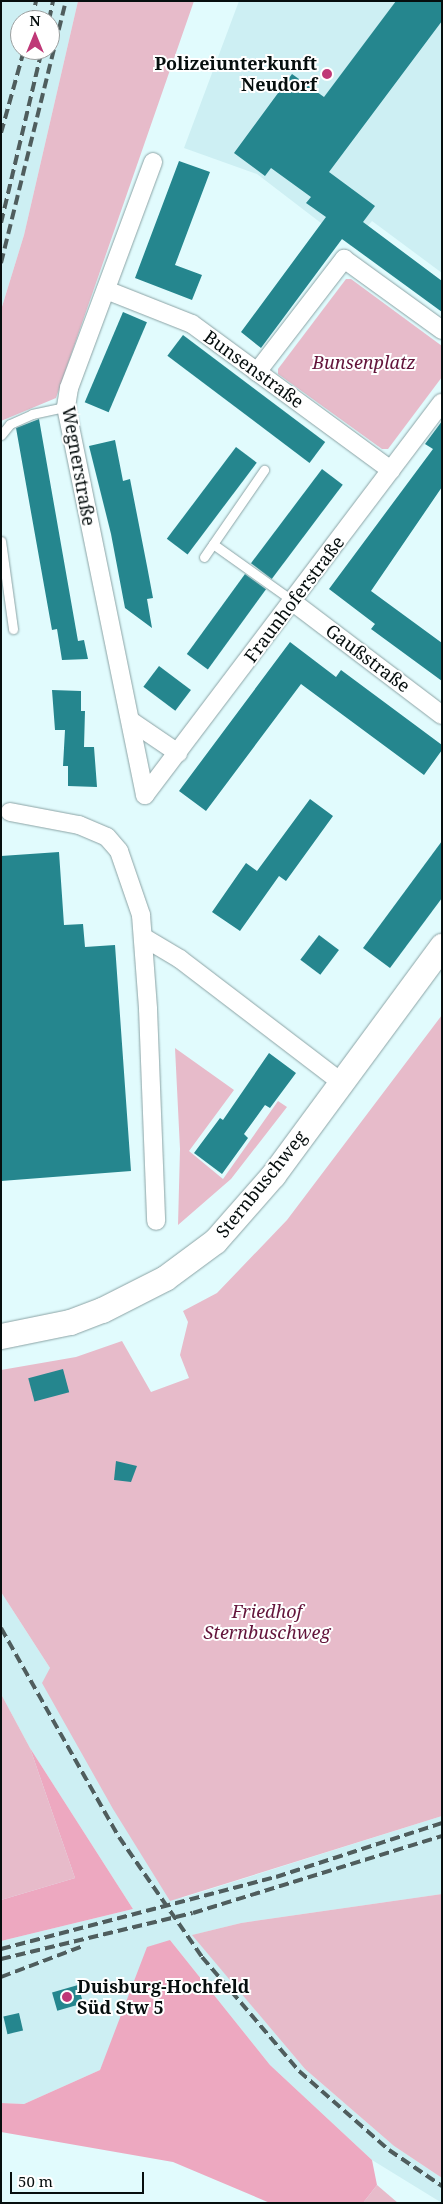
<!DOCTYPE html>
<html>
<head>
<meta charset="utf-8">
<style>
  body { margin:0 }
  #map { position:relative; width:443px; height:2204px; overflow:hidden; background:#e1fbfd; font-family:"Noto Serif",serif }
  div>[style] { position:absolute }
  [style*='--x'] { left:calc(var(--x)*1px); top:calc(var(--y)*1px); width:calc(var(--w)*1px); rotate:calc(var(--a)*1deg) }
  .built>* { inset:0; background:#cdeff3 }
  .green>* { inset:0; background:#e7bbca }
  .forest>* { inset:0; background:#eda8c0 }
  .building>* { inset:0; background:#25868e; transform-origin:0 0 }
  .roads { filter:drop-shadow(0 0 1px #8ba3a5) drop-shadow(0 0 1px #8ba3a5) }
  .lane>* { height:9px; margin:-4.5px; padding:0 4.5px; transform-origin:4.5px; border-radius:4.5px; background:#fff }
  .street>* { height:18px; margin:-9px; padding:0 9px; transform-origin:9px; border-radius:9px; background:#fff }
  .secondary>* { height:25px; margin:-12.5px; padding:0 12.5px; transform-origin:12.5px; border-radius:12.5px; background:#fff }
  .rail>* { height:4px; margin-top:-2px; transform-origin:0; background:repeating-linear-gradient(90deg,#4f5d5d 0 10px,transparent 0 15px) }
  .dots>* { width:14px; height:14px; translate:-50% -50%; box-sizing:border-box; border:2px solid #fff; border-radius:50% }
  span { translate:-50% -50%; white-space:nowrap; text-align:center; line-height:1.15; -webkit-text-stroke:4px #fff; paint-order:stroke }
  .poi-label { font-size:18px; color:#060e0e; font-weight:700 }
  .right { translate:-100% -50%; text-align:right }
  .left { translate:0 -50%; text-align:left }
  .park-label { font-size:18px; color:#63153b; font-style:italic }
  .street-label { font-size:18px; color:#060e0e }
  .frame { position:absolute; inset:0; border:2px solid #060e0e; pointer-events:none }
  .north { position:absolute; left:10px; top:10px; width:50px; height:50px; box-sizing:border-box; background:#fff; border:1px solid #9b9f9f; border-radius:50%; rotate:0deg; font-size:14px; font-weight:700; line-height:20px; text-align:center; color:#060e0e }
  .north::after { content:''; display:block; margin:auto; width:18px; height:22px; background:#bf3877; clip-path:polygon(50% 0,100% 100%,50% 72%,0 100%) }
  .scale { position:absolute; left:10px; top:2172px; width:134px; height:22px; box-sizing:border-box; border:2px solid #060e0e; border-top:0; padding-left:6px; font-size:15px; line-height:18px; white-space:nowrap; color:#060e0e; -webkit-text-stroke:4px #fff; paint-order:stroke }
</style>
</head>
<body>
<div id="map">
  <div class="built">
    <div style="clip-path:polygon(evenodd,1px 1px,78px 1px,24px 235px,1px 310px,1px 1px,20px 20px,50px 20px,50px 50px,20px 50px,20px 20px)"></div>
    <div style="clip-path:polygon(239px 1px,442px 1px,442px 273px,372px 221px,351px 246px,257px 174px,184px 148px)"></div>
    <div style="clip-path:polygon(1px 1592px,50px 1668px,182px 1898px,442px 1816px,442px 1894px,241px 1923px,193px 1935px,305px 2069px,394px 2146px,442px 2178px,442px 2203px,372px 2160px,270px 2065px,170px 1940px,123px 2015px,100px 2070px,24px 2104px,1px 2103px,1px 1941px,133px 1909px,30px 1748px,1px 1694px)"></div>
  </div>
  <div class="green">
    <div style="clip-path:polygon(78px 1px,194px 1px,56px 398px,1px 421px,1px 310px,24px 235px)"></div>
    <div style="clip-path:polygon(346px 279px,351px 279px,442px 346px,442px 377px,388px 449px,382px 449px,278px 374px,278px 369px)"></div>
    <div style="clip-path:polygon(442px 1015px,442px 1816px,170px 1901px,113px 1809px,42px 1683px,50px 1668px,1px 1592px,1px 1370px,76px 1357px,122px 1341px,151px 1392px,189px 1378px,180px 1355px,188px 1322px,183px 1311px,217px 1293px,287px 1220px)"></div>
    <div style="clip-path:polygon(175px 1048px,234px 1090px,189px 1151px,223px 1179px,278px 1101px,287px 1107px,231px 1179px,178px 1225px,180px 1149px)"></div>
    <div style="clip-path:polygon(1px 1694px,30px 1748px,75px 1878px,1px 1900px)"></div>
    <div style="clip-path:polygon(442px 1894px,442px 2178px,394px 2146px,305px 2069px,192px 1935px,241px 1923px)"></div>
    <div style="clip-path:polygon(377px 2185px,398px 2203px,363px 2203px)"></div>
  </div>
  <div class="forest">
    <div style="clip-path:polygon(30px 1748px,133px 1909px,1px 1941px,1px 1900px,75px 1878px)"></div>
    <div style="clip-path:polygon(170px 1940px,270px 2065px,372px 2160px,377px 2185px,363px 2203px,270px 2203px,173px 2162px,1px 2132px,1px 2103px,24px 2104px,100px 2070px,147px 1947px)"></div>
  </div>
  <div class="building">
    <div style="clip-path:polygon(396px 1px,442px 1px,442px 21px,329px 172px,375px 206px,363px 222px,442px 281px,442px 312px,342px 239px,261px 348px,241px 332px,326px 217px,306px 203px,311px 197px,271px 168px,265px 176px,234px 153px,292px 74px,324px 97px)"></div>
    <div style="clip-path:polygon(179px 161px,210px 172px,175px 265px,202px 275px,192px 300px,135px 278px)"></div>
    <div style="left:123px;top:312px;width:26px;height:98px;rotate:23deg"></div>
    <div style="left:183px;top:335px;width:178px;height:26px;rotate:37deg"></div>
    <div style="clip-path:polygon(39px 419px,78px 641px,84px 640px,88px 659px,62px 660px,57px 629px,52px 630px,16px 428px)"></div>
    <div style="clip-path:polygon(442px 421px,442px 487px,371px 591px,442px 643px,442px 681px,371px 629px,375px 624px,329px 589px,433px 449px,425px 444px)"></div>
    <div style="clip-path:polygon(115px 440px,123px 481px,130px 479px,147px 566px,153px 598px,147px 599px,152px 628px,125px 608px,111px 534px,89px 446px)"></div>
    <div style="left:236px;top:447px;width:26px;height:115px;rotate:37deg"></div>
    <div style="left:322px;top:469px;width:26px;height:118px;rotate:37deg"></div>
    <div style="left:245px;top:574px;width:26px;height:99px;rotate:36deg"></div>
    <div style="clip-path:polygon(290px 642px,336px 677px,341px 670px,442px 745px,442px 750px,424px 775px,301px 684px,206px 811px,179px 791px)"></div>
    <div style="left:159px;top:666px;width:40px;height:26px;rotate:37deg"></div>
    <div style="clip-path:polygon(52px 690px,81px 691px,81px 711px,85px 711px,84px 747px,94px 747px,97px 787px,68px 786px,68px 766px,63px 766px,65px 730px,55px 730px)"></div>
    <div style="clip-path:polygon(310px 799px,333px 816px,286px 881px,279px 876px,240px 931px,212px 912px,246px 863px,257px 871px)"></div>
    <div style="clip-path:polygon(442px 841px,442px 898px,390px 968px,363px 948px)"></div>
    <div style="clip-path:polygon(59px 852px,64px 925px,83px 924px,85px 947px,115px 945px,131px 1171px,1px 1181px,1px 856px)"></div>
    <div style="left:319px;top:935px;width:25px;height:31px;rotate:37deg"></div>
    <div style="clip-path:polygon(269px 1053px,296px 1073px,270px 1108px,265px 1105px,244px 1134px,248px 1138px,222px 1174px,194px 1153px,220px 1118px,223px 1120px)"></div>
    <div style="left:63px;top:1369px;width:24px;height:36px;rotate:75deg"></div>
    <div style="clip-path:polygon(116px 1461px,137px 1466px,131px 1482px,114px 1480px)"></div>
    <div style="left:78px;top:1985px;width:19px;height:27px;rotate:74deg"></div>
    <div style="left:19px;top:2013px;width:18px;height:16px;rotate:77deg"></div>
  </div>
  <div class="roads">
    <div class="lane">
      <div style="--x:1;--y:435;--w:14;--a:-51"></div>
      <div style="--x:10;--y:424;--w:24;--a:-24"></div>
      <div style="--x:32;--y:414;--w:35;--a:-12"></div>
      <div style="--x:1;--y:541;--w:89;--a:82.2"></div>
      <div style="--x:213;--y:544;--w:98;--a:35.5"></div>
      <div style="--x:204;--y:557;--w:106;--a:-55.4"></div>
    </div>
    <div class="street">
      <div style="--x:106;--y:290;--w:92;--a:21.6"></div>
      <div style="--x:192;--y:324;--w:247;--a:36.3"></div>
      <div style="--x:257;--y:372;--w:143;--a:-52.4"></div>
      <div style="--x:344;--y:259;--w:121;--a:35.9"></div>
      <div style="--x:293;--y:602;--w:187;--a:37.2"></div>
      <div style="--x:131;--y:721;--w:57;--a:34.2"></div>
      <div style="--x:145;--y:795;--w:396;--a:-101.5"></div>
      <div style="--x:66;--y:407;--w:19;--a:-81"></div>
      <div style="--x:69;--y:388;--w:241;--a:-69.6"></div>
      <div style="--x:145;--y:795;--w:492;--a:-52.9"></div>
      <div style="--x:10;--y:812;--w:70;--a:10.7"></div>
      <div style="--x:79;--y:825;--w:30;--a:23"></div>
      <div style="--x:107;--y:837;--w:18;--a:49"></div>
      <div style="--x:119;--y:851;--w:68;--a:71"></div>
      <div style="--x:141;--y:915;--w:94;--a:85.7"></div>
      <div style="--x:148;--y:1009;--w:212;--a:87.8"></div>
      <div style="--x:143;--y:937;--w:43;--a:30.7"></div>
      <div style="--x:180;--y:959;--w:203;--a:37.4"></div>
    </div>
    <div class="secondary">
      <div style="--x:1;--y:1336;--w:70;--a:-11.5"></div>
      <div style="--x:70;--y:1322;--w:34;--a:-21"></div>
      <div style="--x:102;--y:1310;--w:71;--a:-26.9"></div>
      <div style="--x:165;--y:1278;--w:62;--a:-36.5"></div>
      <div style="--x:215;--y:1241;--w:88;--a:-48.7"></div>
      <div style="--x:273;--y:1175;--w:285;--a:-53.6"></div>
    </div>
  </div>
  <div class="rail">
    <div style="--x:32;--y:20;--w:19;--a:-78"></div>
    <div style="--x:49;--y:20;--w:19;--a:-78"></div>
    <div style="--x:1;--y:133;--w:86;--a:-74.5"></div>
    <div style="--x:1;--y:223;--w:178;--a:-76.7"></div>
    <div style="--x:1;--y:263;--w:270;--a:-76.1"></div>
    <div style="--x:1;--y:1628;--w:240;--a:60.6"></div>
    <div style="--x:119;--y:1837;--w:146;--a:55.3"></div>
    <div style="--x:202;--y:1957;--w:150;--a:49.6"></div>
    <div style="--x:299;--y:2071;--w:120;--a:41.3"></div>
    <div style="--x:389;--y:2150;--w:64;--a:34.2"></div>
    <div style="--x:1;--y:1949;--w:284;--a:-14.7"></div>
    <div style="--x:276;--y:1877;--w:175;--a:-18"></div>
    <div style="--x:1;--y:1959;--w:197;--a:-13.5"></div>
    <div style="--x:193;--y:1913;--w:261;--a:-17.2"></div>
    <div style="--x:1;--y:1977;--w:88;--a:-20.7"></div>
  </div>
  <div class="dots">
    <div style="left:327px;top:74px;background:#bf3877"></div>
    <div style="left:67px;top:1997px;background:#bf3877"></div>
  </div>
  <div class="poi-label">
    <span class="right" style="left:317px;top:74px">Polizeiunterkunft<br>Neudorf</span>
    <span class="left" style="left:77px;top:1997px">Duisburg-Hochfeld<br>Süd Stw 5</span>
  </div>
  <div class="park-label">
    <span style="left:364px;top:362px">Bunsenplatz</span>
    <span style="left:267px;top:1622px">Friedhof<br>Sternbuschweg</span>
  </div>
  <div class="street-label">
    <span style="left:254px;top:369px;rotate:36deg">Bunsenstraße</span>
    <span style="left:79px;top:466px;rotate:80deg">Wegnerstraße</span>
    <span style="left:294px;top:599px;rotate:-53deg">Fraunhoferstraße</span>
    <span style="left:368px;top:658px;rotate:37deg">Gaußstraße</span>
    <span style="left:261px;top:1184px;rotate:-51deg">Sternbuschweg</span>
  </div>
  <div class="frame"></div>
  <div class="north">N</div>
  <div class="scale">50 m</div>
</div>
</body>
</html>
